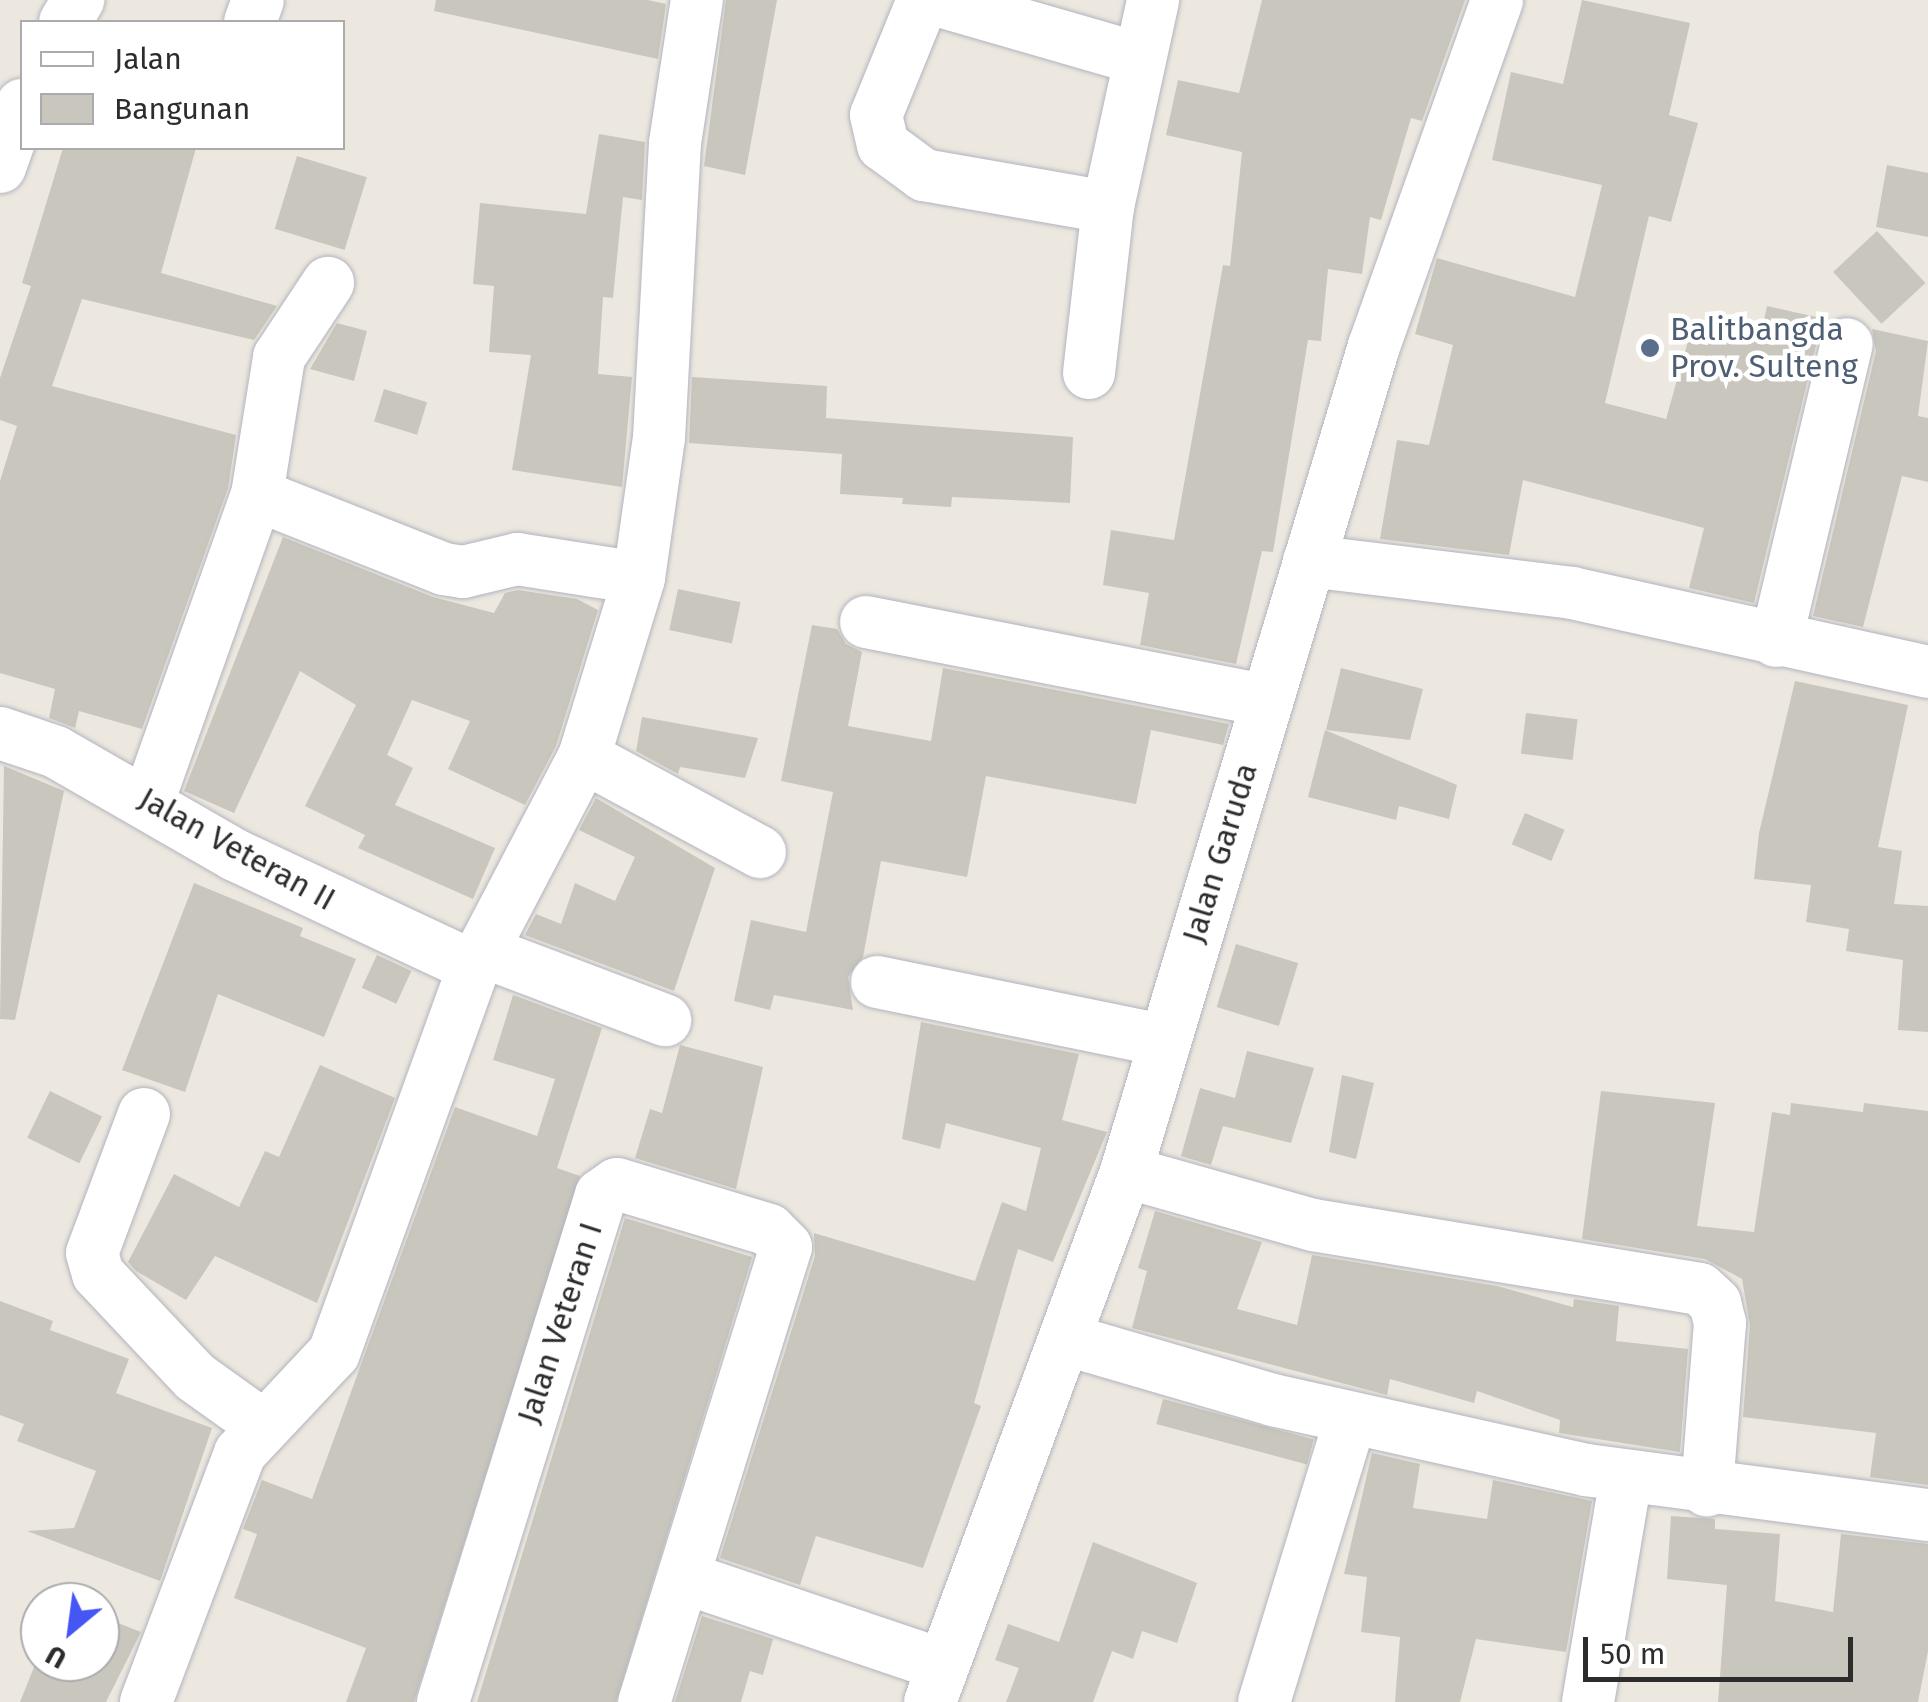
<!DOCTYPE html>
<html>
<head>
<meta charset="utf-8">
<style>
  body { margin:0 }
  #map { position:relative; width:1928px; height:1702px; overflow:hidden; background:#ede8df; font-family:"Fira Sans",sans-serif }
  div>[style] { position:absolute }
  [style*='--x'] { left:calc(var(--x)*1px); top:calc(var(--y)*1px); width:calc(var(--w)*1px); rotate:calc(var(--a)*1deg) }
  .building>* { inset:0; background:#c9c6bd; transform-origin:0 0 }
  .roads { filter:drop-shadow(0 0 2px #b2b4bf) drop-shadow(0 0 2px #b2b4bf) }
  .minor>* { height:52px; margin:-26px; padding:0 26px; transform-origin:26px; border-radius:26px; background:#fff }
  .dots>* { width:28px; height:28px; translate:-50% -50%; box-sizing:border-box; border:5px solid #fff; border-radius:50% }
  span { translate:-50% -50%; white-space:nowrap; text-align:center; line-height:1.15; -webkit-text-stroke:9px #fff; paint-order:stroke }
  .service-label { font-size:32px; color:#4e5e75 }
  .left { translate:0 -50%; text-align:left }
  .street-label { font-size:32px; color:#2c2c2c }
  .legend { position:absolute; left:20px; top:20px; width:325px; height:130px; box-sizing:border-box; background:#fff; border:2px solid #ababab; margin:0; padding:12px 18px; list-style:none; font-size:30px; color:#2c2c2c }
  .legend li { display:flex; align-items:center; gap:20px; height:50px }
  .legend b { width:50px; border:2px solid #ababab }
  .north { position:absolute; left:20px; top:1582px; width:100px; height:100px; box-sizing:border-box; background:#fff; border:2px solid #ababab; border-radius:50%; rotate:209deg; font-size:28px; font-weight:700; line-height:40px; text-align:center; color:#2c2c2c }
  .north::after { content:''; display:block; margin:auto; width:35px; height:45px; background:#4556f4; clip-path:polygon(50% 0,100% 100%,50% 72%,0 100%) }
  .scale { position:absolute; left:1583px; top:1637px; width:270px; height:45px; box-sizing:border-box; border:5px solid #2c2c2c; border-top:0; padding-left:12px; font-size:30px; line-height:35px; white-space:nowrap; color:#2c2c2c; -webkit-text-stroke:8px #fff; paint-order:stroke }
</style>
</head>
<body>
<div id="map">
  <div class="building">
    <div style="clip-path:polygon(436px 0,648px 0,666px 4px,658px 59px,434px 11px)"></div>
    <div style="clip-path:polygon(726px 0,777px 0,745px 175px,704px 166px)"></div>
    <div style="clip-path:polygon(1262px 0,1465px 0,1422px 121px,1411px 118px,1381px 220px,1370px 217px,1362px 274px,1328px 269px,1321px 341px,1308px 340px,1273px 552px,1262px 551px,1236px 664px,1140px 645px,1149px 593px,1103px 585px,1111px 530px,1174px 540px,1223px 265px,1230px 266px,1242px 152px,1166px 135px,1178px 80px,1239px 93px)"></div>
    <div style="clip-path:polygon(1582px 0,1690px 23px,1669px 115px,1698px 123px,1671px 222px,1649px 216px,1605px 403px,1666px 419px,1694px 320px,1760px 339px,1767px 306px,1830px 320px,1818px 337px,1754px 603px,1689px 588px,1704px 528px,1523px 480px,1509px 555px,1380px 539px,1397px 440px,1429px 445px,1453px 345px,1415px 334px,1437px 258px,1575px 297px,1602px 185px,1492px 160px,1511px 72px,1563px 84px)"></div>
    <div style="clip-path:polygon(599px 134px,645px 142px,642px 200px,623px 197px,613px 298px,603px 297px,598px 374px,632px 377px,622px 487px,512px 470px,531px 355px,489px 352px,494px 286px,473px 284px,480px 203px,586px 214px)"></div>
    <div style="clip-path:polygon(63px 148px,196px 148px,161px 273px,277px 306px,254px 340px,82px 299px,52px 386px,236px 435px,228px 488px,142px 729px,79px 711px,75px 728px,49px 718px,55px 689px,0 673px,0 481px,17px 426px,0 420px,0 378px,31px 286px,22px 283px)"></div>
    <div style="left:297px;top:156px;width:73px;height:76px;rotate:17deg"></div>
    <div style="clip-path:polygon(1887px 165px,1928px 173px,1928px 237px,1876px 227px)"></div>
    <div style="left:1877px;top:231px;width:71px;height:60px;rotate:47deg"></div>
    <div style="clip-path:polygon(337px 323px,367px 331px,354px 381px,310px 369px)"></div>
    <div style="clip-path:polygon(1872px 329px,1928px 341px,1918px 416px,1928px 418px,1928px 482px,1902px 476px,1863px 627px,1813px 616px,1876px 351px)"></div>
    <div style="clip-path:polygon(692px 377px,827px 386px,826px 418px,1073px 437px,1070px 503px,952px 497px,951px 507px,902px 504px,903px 498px,840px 494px,842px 454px,689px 443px)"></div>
    <div style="left:384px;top:389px;width:45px;height:34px;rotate:17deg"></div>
    <div style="clip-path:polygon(283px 537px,433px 597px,494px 613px,505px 593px,518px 590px,577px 599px,598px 610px,556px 746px,525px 805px,448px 769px,470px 721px,412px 700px,387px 755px,413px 768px,395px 805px,495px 848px,473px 899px,358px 848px,365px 835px,305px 806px,356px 705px,300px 671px,234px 813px,184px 791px)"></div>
    <div style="left:678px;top:589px;width:64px;height:42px;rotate:12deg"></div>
    <div style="clip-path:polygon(812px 625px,837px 629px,846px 644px,862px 652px,848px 726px,931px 741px,943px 668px,1229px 724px,1223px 745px,1151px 730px,1136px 804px,986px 776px,967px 877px,881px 861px,863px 957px,848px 977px,853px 1010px,774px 995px,770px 1010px,734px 1001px,751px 920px,806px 932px,833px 792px,781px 781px)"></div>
    <div style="clip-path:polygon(1341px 668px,1423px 689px,1410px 740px,1326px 730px)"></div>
    <div style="clip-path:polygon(1795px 681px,1908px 705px,1878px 847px,1902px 851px,1894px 904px,1928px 906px,1928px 1032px,1898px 1030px,1903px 960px,1846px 951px,1849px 929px,1806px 922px,1811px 885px,1754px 879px,1759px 833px)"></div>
    <div style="left:1526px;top:713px;width:52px;height:41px;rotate:7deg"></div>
    <div style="clip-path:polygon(642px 717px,758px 738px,745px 778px,680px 767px,678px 774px,636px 751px)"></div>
    <div style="clip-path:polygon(1325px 730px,1457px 785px,1449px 819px,1399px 806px,1396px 820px,1308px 797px)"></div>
    <div style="clip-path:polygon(4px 766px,64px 791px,15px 1020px,0 1019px)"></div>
    <div style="clip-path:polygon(596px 798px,715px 868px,674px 991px,525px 935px,536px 914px,561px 924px,575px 883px,615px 901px,635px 857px,579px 830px)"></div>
    <div style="left:1525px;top:813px;width:43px;height:34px;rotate:23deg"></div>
    <div style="clip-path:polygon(194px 883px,303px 928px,300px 936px,356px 959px,324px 1037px,218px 994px,185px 1092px,122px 1070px)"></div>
    <div style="left:1236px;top:944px;width:65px;height:66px;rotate:17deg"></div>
    <div style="left:377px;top:955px;width:38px;height:36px;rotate:25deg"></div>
    <div style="clip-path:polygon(513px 995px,602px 1028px,557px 1168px,580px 1176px,414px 1702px,346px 1702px,366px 1648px,234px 1598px,257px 1534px,243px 1529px,262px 1480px,312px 1499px,455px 1107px,537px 1136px,555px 1079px,493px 1060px)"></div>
    <div style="clip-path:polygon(921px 1022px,1079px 1054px,1062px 1120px,1107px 1132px,1053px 1262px,1018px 1249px,974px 1403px,981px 1406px,923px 1568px,816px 1536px,800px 1585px,720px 1558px,815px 1256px,814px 1233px,975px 1281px,1002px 1202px,1026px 1211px,1041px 1148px,946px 1123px,940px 1149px,902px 1139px)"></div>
    <div style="clip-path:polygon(680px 1045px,763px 1067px,736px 1189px,635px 1158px,650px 1109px,662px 1113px)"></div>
    <div style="clip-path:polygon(1247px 1051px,1314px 1068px,1291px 1143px,1223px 1126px,1211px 1165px,1181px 1156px,1200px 1088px,1235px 1098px)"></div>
    <div style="clip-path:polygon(320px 1065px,395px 1098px,317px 1303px,215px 1256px,186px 1300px,136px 1271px,128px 1262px,174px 1174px,239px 1207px,265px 1151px,279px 1157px)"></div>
    <div style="clip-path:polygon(1342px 1075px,1374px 1083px,1356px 1159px,1329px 1152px)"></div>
    <div style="left:50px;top:1091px;width:58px;height:52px;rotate:26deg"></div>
    <div style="clip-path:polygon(1601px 1091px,1715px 1103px,1697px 1226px,1754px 1232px,1772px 1112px,1790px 1115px,1791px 1103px,1863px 1112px,1864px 1103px,1928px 1111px,1928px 1485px,1870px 1477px,1876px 1433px,1743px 1417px,1750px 1325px,1742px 1279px,1705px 1259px,1582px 1239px)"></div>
    <div style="clip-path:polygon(1155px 1211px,1262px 1242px,1237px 1309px,1297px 1325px,1312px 1255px,1497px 1286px,1573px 1307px,1574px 1299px,1619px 1306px,1616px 1341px,1688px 1349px,1680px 1452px,1559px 1433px,1560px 1420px,1477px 1391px,1474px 1403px,1390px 1379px,1387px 1395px,1132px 1328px,1147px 1271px,1138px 1268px)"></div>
    <div style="left:625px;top:1218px;width:133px;height:507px;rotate:17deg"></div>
    <div style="clip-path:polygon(0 1301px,53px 1321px,50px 1330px,129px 1359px,116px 1393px,212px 1428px,160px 1581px,27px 1531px,74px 1528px,96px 1471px,17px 1441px,24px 1424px,0 1415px)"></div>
    <div style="left:1163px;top:1399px;width:156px;height:26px;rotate:15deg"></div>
    <div style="clip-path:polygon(1372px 1453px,1420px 1464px,1413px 1508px,1487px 1519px,1493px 1480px,1592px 1501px,1566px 1652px,1476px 1639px,1460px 1702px,1395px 1702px,1400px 1637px,1361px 1632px,1367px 1577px,1344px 1574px)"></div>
    <div style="clip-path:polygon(1671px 1516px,1715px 1519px,1715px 1529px,1780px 1534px,1775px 1601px,1833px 1612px,1841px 1534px,1928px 1544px,1928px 1651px,1918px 1702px,1718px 1702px,1727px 1585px,1667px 1579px)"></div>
    <div style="clip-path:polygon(1093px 1542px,1197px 1583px,1177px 1643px,1142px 1631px,1133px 1659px,1112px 1651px,1093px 1702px,1006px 1702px,1019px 1668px,995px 1660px,1008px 1624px,1059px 1642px)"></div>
    <div style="clip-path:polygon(100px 1616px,141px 1632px,106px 1702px,20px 1702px,36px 1662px,100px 1662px)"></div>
    <div style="clip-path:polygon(702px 1616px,773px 1639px,763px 1675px,750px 1671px,741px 1702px,675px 1702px)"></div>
  </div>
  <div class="roads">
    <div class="minor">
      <div style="--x:923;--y:0;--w:124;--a:112.2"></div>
      <div style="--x:876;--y:115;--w:31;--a:77"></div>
      <div style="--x:883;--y:145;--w:51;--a:36.2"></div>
      <div style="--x:924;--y:175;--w:187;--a:9.9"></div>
      <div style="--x:936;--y:0;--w:212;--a:16.1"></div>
      <div style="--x:65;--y:22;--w:26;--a:-59"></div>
      <div style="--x:250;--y:22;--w:23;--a:-70"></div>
      <div style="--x:0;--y:167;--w:66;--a:-70.5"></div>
      <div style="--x:1089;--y:373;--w:167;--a:-83.5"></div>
      <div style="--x:1108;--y:207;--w:212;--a:-77.7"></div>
      <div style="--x:257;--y:495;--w:140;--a:-80.9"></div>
      <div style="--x:279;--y:357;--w:89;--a:-56.5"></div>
      <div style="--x:1309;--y:561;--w:265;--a:6.9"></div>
      <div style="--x:1572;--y:593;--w:365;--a:12.5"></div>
      <div style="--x:866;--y:622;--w:409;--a:11.1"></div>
      <div style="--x:1776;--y:641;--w:305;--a:-76.6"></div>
      <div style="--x:0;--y:733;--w:59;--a:18.7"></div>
      <div style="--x:56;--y:752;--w:207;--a:29.9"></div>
      <div style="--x:235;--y:855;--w:264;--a:25.1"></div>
      <div style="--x:584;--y:757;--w:200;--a:28.4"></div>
      <div style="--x:148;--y:802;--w:326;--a:-70.5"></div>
      <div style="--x:257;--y:495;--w:201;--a:21.6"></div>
      <div style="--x:444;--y:569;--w:19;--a:9"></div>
      <div style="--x:463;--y:572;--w:56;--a:-13.5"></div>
      <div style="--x:517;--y:559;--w:123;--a:8.9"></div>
      <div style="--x:482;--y:951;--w:196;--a:20.7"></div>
      <div style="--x:877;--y:982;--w:292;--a:11.5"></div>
      <div style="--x:144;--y:1114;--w:148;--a:110.5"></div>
      <div style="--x:92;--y:1253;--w:22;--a:74"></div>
      <div style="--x:98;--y:1274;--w:141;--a:46.7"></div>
      <div style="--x:195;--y:1377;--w:82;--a:35.6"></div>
      <div style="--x:1126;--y:1172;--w:194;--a:15.8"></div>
      <div style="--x:1313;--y:1225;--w:392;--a:9.4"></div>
      <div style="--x:1700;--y:1289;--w:21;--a:43"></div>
      <div style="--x:1715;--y:1303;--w:21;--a:76"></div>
      <div style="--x:1720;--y:1323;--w:168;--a:94.5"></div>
      <div style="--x:1068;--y:1340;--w:214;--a:16.3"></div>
      <div style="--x:1273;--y:1400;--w:321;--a:12.6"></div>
      <div style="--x:1586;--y:1470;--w:345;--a:7.5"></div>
      <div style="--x:685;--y:1578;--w:271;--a:18.7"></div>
      <div style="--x:146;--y:1702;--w:266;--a:-69.3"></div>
      <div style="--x:240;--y:1453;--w:137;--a:-46.8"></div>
      <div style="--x:334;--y:1353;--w:411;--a:-70.1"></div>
      <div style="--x:474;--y:967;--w:237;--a:-62.4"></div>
      <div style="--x:584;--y:757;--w:187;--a:-72.9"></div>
      <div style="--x:639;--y:578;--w:141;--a:-81.9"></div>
      <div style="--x:659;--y:438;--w:295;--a:-86.9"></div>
      <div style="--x:675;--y:143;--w:145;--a:-81.3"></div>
      <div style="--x:443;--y:1702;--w:531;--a:-72.69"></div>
      <div style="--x:601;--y:1195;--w:19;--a:-35"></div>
      <div style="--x:617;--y:1184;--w:159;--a:16.8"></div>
      <div style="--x:769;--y:1230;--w:24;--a:45"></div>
      <div style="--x:786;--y:1247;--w:477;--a:107.3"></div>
      <div style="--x:930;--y:1702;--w:565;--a:-69.71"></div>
      <div style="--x:1126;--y:1172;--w:862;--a:-73.29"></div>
      <div style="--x:1374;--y:346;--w:367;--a:-70.4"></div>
      <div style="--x:1264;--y:1702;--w:297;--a:-73"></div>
      <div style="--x:1588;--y:1702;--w:227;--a:-80.4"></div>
    </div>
  </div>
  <div class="dots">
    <div style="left:1650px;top:348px;background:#5c6f8a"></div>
  </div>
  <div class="service-label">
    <span class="left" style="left:1670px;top:348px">Balitbangda<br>Prov. Sulteng</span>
  </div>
  <div class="street-label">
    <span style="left:237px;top:849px;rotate:29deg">Jalan Veteran II</span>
    <span style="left:1220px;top:853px;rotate:-73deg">Jalan Garuda</span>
    <span style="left:560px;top:1323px;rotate:-72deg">Jalan Veteran I</span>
  </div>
  <ul class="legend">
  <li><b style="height:12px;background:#fff"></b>Jalan</li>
  <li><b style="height:28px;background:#c9c6bd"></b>Bangunan</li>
  </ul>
  <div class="north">U</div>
  <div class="scale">50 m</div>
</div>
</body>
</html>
